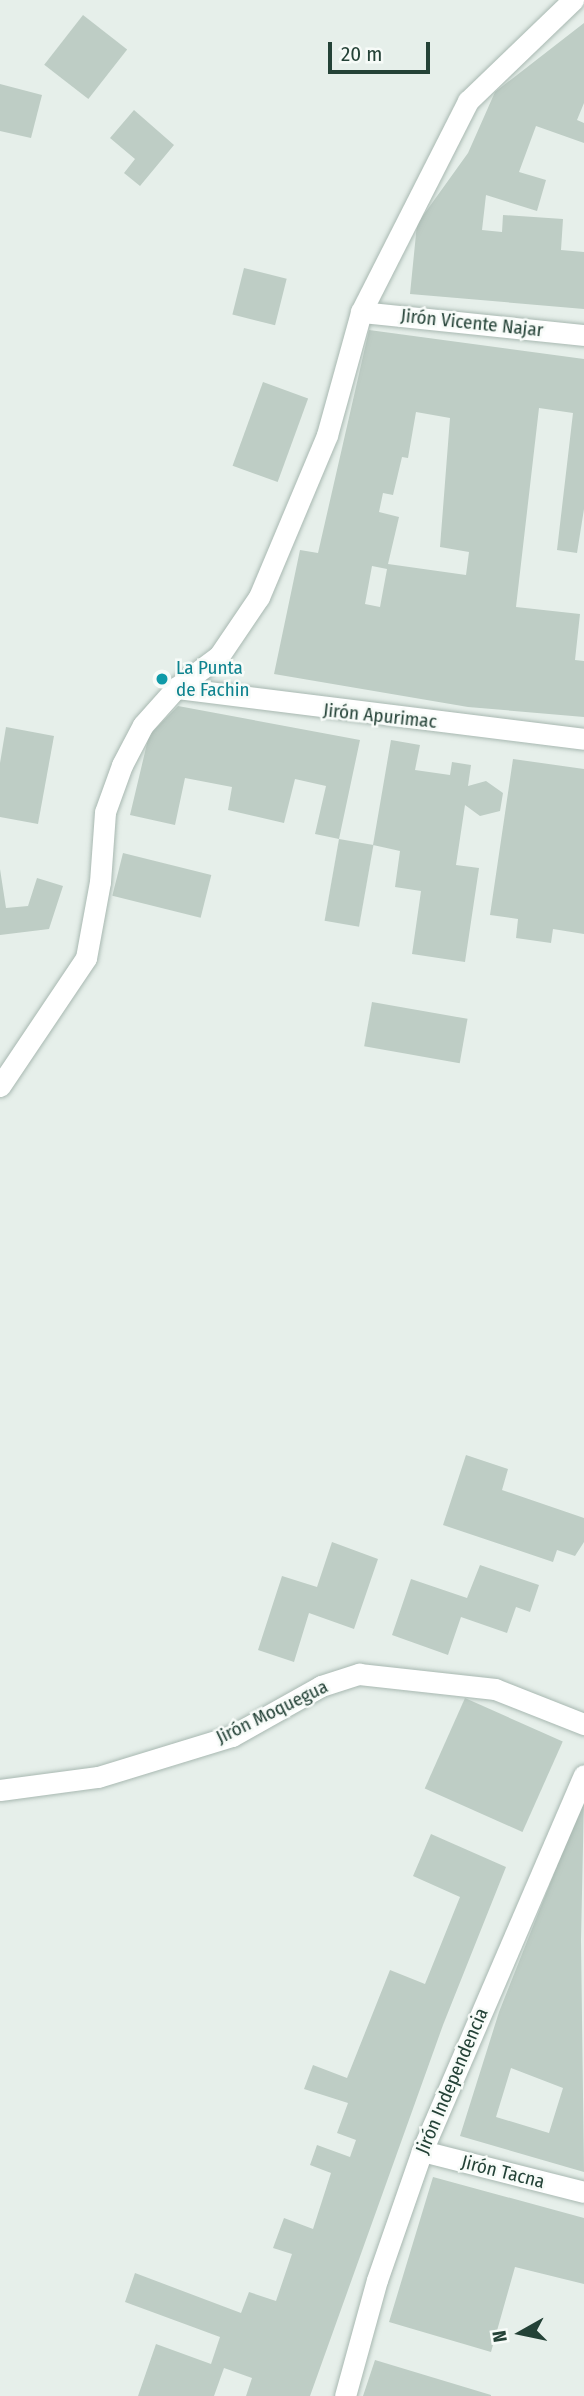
<!DOCTYPE html>
<html>
<head>
<meta charset="utf-8">
<style>
  body { margin:0 }
  #map { position:relative; width:584px; height:2396px; overflow:hidden; background:#e6efea; font-family:"Fira Sans Condensed",sans-serif }
  div>[style] { position:absolute }
  [style*='--x'] { left:calc(var(--x)*1px); top:calc(var(--y)*1px); width:calc(var(--w)*1px); rotate:calc(var(--a)*1deg) }
  .building>* { inset:0; background:#becdc5; transform-origin:0 0 }
  .roads { filter:drop-shadow(0 0 2px #a8b8b1) drop-shadow(0 0 2px #a8b8b1) }
  .minor>* { height:21px; margin:-10.5px; padding:0 10.5px; transform-origin:10.5px; border-radius:10.5px; background:#fff }
  .dots>* { width:19px; height:19px; translate:-50% -50%; box-sizing:border-box; border:4px solid #f7fbf8; border-radius:50% }
  span { translate:-50% -50%; white-space:nowrap; text-align:center; line-height:1.15; -webkit-text-stroke:5px #f7fbf8; paint-order:stroke }
  .street-label { font-size:19px; color:#244237 }
  .culture-label { font-size:19px; color:#0d838f }
  .left { translate:0 -50%; text-align:left }
  .north { position:absolute; left:486px; top:2298px; width:70px; height:70px; -webkit-text-stroke:5px #f7fbf8; paint-order:stroke; rotate:261deg; font-size:19px; font-weight:700; line-height:28px; text-align:center; color:#244237 }
  .north::after { content:''; display:block; margin:auto; width:24px; height:32px; background:#244237; clip-path:polygon(50% 0,100% 100%,50% 72%,0 100%) }
  .scale { position:absolute; left:328px; top:42px; width:102px; height:32px; box-sizing:border-box; border:4px solid #244237; border-top:0; padding-left:9px; font-size:21px; line-height:24px; white-space:nowrap; color:#244237; -webkit-text-stroke:5px #f7fbf8; paint-order:stroke }
</style>
</head>
<body>
<div id="map">
  <div class="building">
    <div style="left:83px;top:15px;width:56px;height:63px;rotate:38deg"></div>
    <div style="clip-path:polygon(584px 23px,584px 103px,577px 120px,584px 123px,584px 143px,536px 126px,519px 172px,546px 180px,537px 211px,486px 195px,482px 230px,502px 232px,503px 215px,563px 219px,561px 250px,584px 252px,584px 309px,410px 294px,417px 224px,468px 153px,495px 92px)"></div>
    <div style="clip-path:polygon(0 84px,42px 95px,31px 138px,0 131px)"></div>
    <div style="clip-path:polygon(134px 110px,174px 145px,140px 186px,124px 173px,135px 159px,110px 138px)"></div>
    <div style="left:244px;top:268px;width:44px;height:48px;rotate:14deg"></div>
    <div style="clip-path:polygon(evenodd,369px 330px,584px 359px,584px 509px,577px 553px,557px 550px,573px 413px,539px 408px,516px 607px,580px 614px,575px 660px,584px 661px,584px 717px,468px 707px,274px 674px,300px 550px,318px 553px,369px 330px,416px 412px,450px 418px,440px 547px,469px 552px,466px 575px,388px 564px,399px 517px,379px 512px,383px 493px,393px 495px,402px 457px,408px 458px,416px 412px,369px 330px,372px 566px,387px 569px,380px 607px,365px 604px,372px 566px)"></div>
    <div style="left:263px;top:382px;width:48px;height:89px;rotate:20deg"></div>
    <div style="clip-path:polygon(178px 706px,360px 740px,339px 839px,315px 834px,326px 786px,295px 779px,284px 823px,228px 810px,232px 787px,185px 778px,175px 825px,130px 815px,149px 735px)"></div>
    <div style="clip-path:polygon(6px 727px,54px 736px,38px 824px,0 817px,0 763px)"></div>
    <div style="clip-path:polygon(391px 740px,420px 745px,415px 770px,450px 775px,452px 762px,471px 765px,468px 786px,486px 781px,503px 793px,500px 811px,480px 816px,465px 805px,456px 865px,479px 868px,465px 962px,412px 954px,421px 891px,395px 887px,400px 851px,373px 845px)"></div>
    <div style="clip-path:polygon(513px 759px,584px 769px,584px 934px,553px 929px,551px 943px,516px 938px,518px 919px,490px 915px)"></div>
    <div style="left:339px;top:839px;width:35px;height:83px;rotate:10deg"></div>
    <div style="left:123px;top:853px;width:91px;height:44px;rotate:14deg"></div>
    <div style="clip-path:polygon(0 869px,6px 908px,28px 906px,37px 878px,63px 886px,49px 929px,0 935px)"></div>
    <div style="left:372px;top:1002px;width:97px;height:45px;rotate:10deg"></div>
    <div style="clip-path:polygon(466px 1455px,508px 1469px,502px 1490px,584px 1518px,584px 1542px,575px 1556px,557px 1550px,553px 1562px,443px 1525px)"></div>
    <div style="clip-path:polygon(332px 1542px,378px 1559px,354px 1629px,309px 1613px,294px 1662px,258px 1650px,282px 1576px,317px 1587px)"></div>
    <div style="clip-path:polygon(480px 1565px,539px 1585px,530px 1612px,516px 1607px,507px 1633px,461px 1617px,448px 1655px,392px 1635px,411px 1579px,467px 1598px)"></div>
    <div style="left:465px;top:1698px;width:107px;height:99px;rotate:24deg"></div>
    <div style="clip-path:polygon(evenodd,584px 1798px,581px 1940px,584px 2172px,460px 2136px,499px 2012px,584px 1798px,511px 2068px,563px 2088px,549px 2133px,496px 2117px,511px 2068px)"></div>
    <div style="clip-path:polygon(431px 1834px,506px 1867px,443px 2025px,310px 2396px,246px 2396px,252px 2378px,224px 2368px,214px 2396px,138px 2396px,156px 2344px,211px 2364px,220px 2337px,125px 2302px,135px 2273px,241px 2313px,249px 2292px,276px 2301px,292px 2254px,273px 2248px,284px 2218px,313px 2229px,331px 2173px,310px 2165px,317px 2145px,350px 2157px,356px 2140px,337px 2133px,348px 2103px,304px 2089px,313px 2065px,347px 2078px,390px 1970px,425px 1984px,460px 1897px,413px 1876px)"></div>
    <div style="clip-path:polygon(433px 2177px,584px 2218px,584px 2284px,515px 2267px,491px 2352px,389px 2322px)"></div>
    <div style="clip-path:polygon(375px 2360px,491px 2395px,491px 2396px,363px 2396px)"></div>
  </div>
  <div class="roads">
    <div class="minor">
      <div style="--x:361;--y:312;--w:224;--a:5.9"></div>
      <div style="--x:176;--y:688;--w:411;--a:7.1"></div>
      <div style="--x:0;--y:1086;--w:154;--a:-56.1"></div>
      <div style="--x:86;--y:958;--w:77;--a:-79.6"></div>
      <div style="--x:100;--y:882;--w:70;--a:-85.9"></div>
      <div style="--x:105;--y:812;--w:50;--a:-70.1"></div>
      <div style="--x:122;--y:765;--w:45;--a:-62.3"></div>
      <div style="--x:143;--y:725;--w:50;--a:-48.3"></div>
      <div style="--x:176;--y:688;--w:54;--a:-36.7"></div>
      <div style="--x:219;--y:656;--w:71;--a:-55.9"></div>
      <div style="--x:259;--y:597;--w:176;--a:-67.2"></div>
      <div style="--x:327;--y:435;--w:128;--a:-74.5"></div>
      <div style="--x:361;--y:312;--w:237;--a:-63.1"></div>
      <div style="--x:468;--y:101;--w:146;--a:-43.9"></div>
      <div style="--x:0;--y:1790;--w:99;--a:-7.6"></div>
      <div style="--x:98;--y:1777;--w:140;--a:-17"></div>
      <div style="--x:232;--y:1736;--w:102;--a:-29.3"></div>
      <div style="--x:321;--y:1686;--w:40;--a:-18"></div>
      <div style="--x:359;--y:1674;--w:137;--a:6.3"></div>
      <div style="--x:495;--y:1689;--w:96;--a:21.5"></div>
      <div style="--x:422;--y:2151;--w:167;--a:14.2"></div>
      <div style="--x:345;--y:2396;--w:120;--a:-74.6"></div>
      <div style="--x:377;--y:2280;--w:137;--a:-70.8"></div>
      <div style="--x:422;--y:2151;--w:409;--a:-66.7"></div>
    </div>
  </div>
  <div class="dots">
    <div style="left:162px;top:679px;background:#0f9aa8"></div>
  </div>
  <div class="street-label">
    <span style="left:472px;top:323px;rotate:6deg">Jirón Vicente Najar</span>
    <span style="left:380px;top:716px;rotate:6deg">Jirón Apurimac</span>
    <span style="left:272px;top:1712px;rotate:-26deg">Jirón Moquegua</span>
    <span style="left:452px;top:2081px;rotate:-67deg">Jirón Independencia</span>
    <span style="left:503px;top:2172px;rotate:14deg">Jirón Tacna</span>
  </div>
  <div class="culture-label">
    <span class="left" style="left:176px;top:679px">La Punta<br>de Fachin</span>
  </div>
  <div class="north">N</div>
  <div class="scale">20 m</div>
</div>
</body>
</html>
